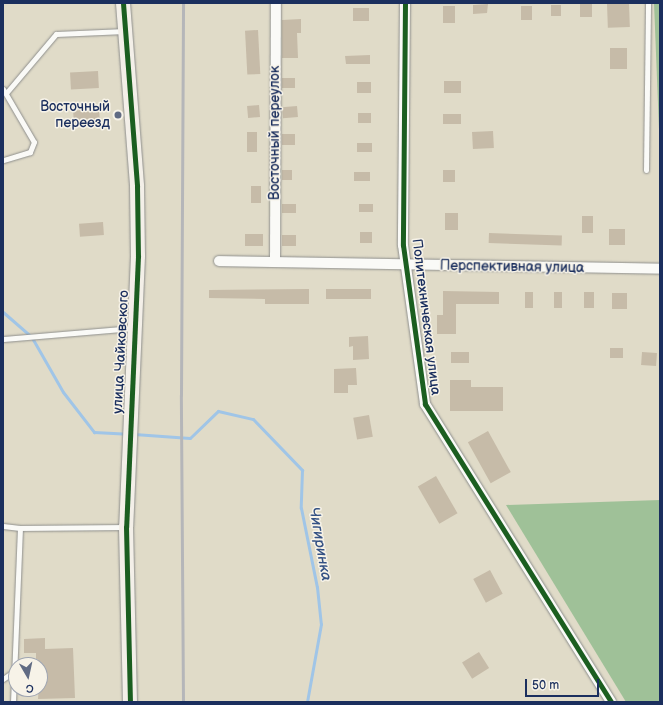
<!DOCTYPE html>
<html>
<head>
<meta charset="utf-8">
<style>
  body { margin:0 }
  #map { position:relative; width:663px; height:705px; overflow:hidden; background:#e0dbc8; font-family:"Balsamiq Sans",sans-serif }
  div>[style] { position:absolute }
  [style*='--x'] { left:calc(var(--x)*1px); top:calc(var(--y)*1px); width:calc(var(--w)*1px); rotate:calc(var(--a)*1deg) }
  .forest>* { inset:0; background:#9fc198 }
  .stream>* { height:3px; margin:-1.5px; padding:0 1.5px; transform-origin:1.5px; border-radius:1.5px; background:#a0c5e7 }
  .building>* { inset:0; background:#c6bba8; transform-origin:0 0 }
  .roads { filter:drop-shadow(0 0 1px #8e8f8d) drop-shadow(0 0 1px #8e8f8d) }
  .lane>* { height:5px; margin:-2.5px; padding:0 2.5px; transform-origin:2.5px; border-radius:2.5px; background:#fafaf7 }
  .street>* { height:10px; margin:-5px; padding:0 5px; transform-origin:5px; border-radius:5px; background:#fafaf7 }
  .secondary>* { height:14px; margin:-7px; padding:0 7px; transform-origin:7px; border-radius:7px; background:#f3efe8 }
  .rail>* { height:3px; margin:-1.5px; padding:0 1.5px; transform-origin:1.5px; border-radius:1.5px; background:#b5b6b9 }
  .cycleway>* { height:5px; margin:-2.5px; padding:0 2.5px; transform-origin:2.5px; border-radius:2.5px; background:#1b5e20 }
  .dots>* { width:11px; height:11px; translate:-50% -50%; box-sizing:border-box; border:2px solid #f7f3e8; border-radius:50% }
  span { translate:-50% -50%; white-space:nowrap; text-align:center; line-height:1.15; -webkit-text-stroke:3px #f7f3e8; paint-order:stroke }
  .poi-label { font-size:14px; color:#1b2f5e }
  .right { translate:-100% -50%; text-align:right }
  .street-label { font-size:14px; color:#1b2f5e }
  .water-label { font-size:15px; color:#355284; font-style:italic }
  .frame { position:absolute; inset:0; border:4px solid #1b2f5e; pointer-events:none }
  .north { position:absolute; left:8px; top:657px; width:40px; height:40px; box-sizing:border-box; background:#f7f3e8; border:1px solid #9fa5b1; border-radius:50%; rotate:171deg; font-size:11px; font-weight:700; line-height:16px; text-align:center; color:#1b2f5e }
  .north::after { content:''; display:block; margin:auto; width:14px; height:18px; background:#606b83; clip-path:polygon(50% 0,100% 100%,50% 72%,0 100%) }
  .scale { position:absolute; left:525px; top:679px; width:74px; height:18px; box-sizing:border-box; border:2px solid #1b2f5e; border-top:0; padding-left:5px; font-size:12px; line-height:14px; white-space:nowrap; color:#1b2f5e; -webkit-text-stroke:3px #f7f3e8; paint-order:stroke }
</style>
</head>
<body>
<div id="map">
  <div class="forest">
    <div style="clip-path:polygon(654px 3px,660px 3px,660px 155px)"></div>
    <div style="clip-path:polygon(660px 500px,660px 702px,626px 702px,506px 505px)"></div>
  </div>
  <div class="stream">
    <div style="--x:3;--y:312;--w:37;--a:41"></div>
    <div style="--x:31;--y:336;--w:64;--a:60.3"></div>
    <div style="--x:63;--y:392;--w:51;--a:52.2"></div>
    <div style="--x:94;--y:432;--w:33;--a:3"></div>
    <div style="--x:134;--y:434;--w:56;--a:4.1"></div>
    <div style="--x:190;--y:438;--w:39;--a:-44"></div>
    <div style="--x:218;--y:411;--w:36;--a:13"></div>
    <div style="--x:253;--y:419;--w:71;--a:46.1"></div>
    <div style="--x:302;--y:470;--w:38;--a:92"></div>
    <div style="--x:301;--y:508;--w:81;--a:78.6"></div>
    <div style="--x:317;--y:587;--w:37;--a:84"></div>
    <div style="--x:321;--y:624;--w:79;--a:100.2"></div>
  </div>
  <div class="building">
    <div style="left:629px;top:3px;width:24px;height:22px;rotate:88deg"></div>
    <div style="clip-path:polygon(488px 4px,487px 13px,473px 14px,473px 5px)"></div>
    <div style="left:592px;top:4px;width:13px;height:12px;rotate:90deg"></div>
    <div style="left:551px;top:5px;width:10px;height:11px"></div>
    <div style="left:443px;top:6px;width:12px;height:17px"></div>
    <div style="left:521px;top:6px;width:11px;height:14px"></div>
    <div style="left:353px;top:8px;width:16px;height:13px"></div>
    <div style="clip-path:polygon(301px 19px,301px 33px,297px 33px,298px 58px,282px 58px,282px 20px)"></div>
    <div style="left:258px;top:30px;width:44px;height:13px;rotate:87deg"></div>
    <div style="left:610px;top:48px;width:17px;height:21px"></div>
    <div style="clip-path:polygon(370px 55px,370px 64px,346px 64px,345px 56px)"></div>
    <div style="left:98px;top:71px;width:17px;height:28px;rotate:87deg"></div>
    <div style="left:282px;top:78px;width:13px;height:10px"></div>
    <div style="left:444px;top:81px;width:17px;height:12px"></div>
    <div style="left:371px;top:82px;width:11px;height:14px;rotate:90deg"></div>
    <div style="left:259px;top:105px;width:12px;height:12px;rotate:85deg"></div>
    <div style="left:297px;top:106px;width:11px;height:15px;rotate:85deg"></div>
    <div style="left:99px;top:109px;width:14px;height:26px;rotate:86deg"></div>
    <div style="left:358px;top:113px;width:13px;height:10px"></div>
    <div style="left:461px;top:114px;width:10px;height:18px;rotate:90deg"></div>
    <div style="left:493px;top:131px;width:17px;height:21px;rotate:87deg"></div>
    <div style="left:257px;top:132px;width:20px;height:10px;rotate:90deg"></div>
    <div style="left:282px;top:134px;width:13px;height:11px"></div>
    <div style="left:357px;top:143px;width:15px;height:9px"></div>
    <div style="left:292px;top:170px;width:10px;height:10px;rotate:90deg"></div>
    <div style="left:443px;top:170px;width:12px;height:12px"></div>
    <div style="left:354px;top:172px;width:16px;height:9px"></div>
    <div style="left:251px;top:186px;width:10px;height:17px"></div>
    <div style="left:296px;top:204px;width:9px;height:14px;rotate:90deg"></div>
    <div style="left:359px;top:204px;width:14px;height:8px"></div>
    <div style="left:445px;top:213px;width:13px;height:17px"></div>
    <div style="left:582px;top:216px;width:11px;height:17px"></div>
    <div style="left:103px;top:222px;width:13px;height:24px;rotate:86deg"></div>
    <div style="left:625px;top:229px;width:16px;height:16px;rotate:90deg"></div>
    <div style="left:360px;top:232px;width:12px;height:11px"></div>
    <div style="left:489px;top:233px;width:73px;height:10px;rotate:2deg"></div>
    <div style="left:263px;top:234px;width:12px;height:18px;rotate:90deg"></div>
    <div style="left:282px;top:235px;width:14px;height:11px"></div>
    <div style="clip-path:polygon(309px 289px,309px 304px,265px 304px,265px 299px,209px 298px,209px 290px)"></div>
    <div style="left:326px;top:289px;width:45px;height:10px"></div>
    <div style="clip-path:polygon(443px 291px,499px 292px,499px 304px,456px 304px,456px 334px,437px 334px,437px 315px,443px 315px)"></div>
    <div style="left:525px;top:292px;width:8px;height:16px"></div>
    <div style="left:554px;top:292px;width:8px;height:16px"></div>
    <div style="left:584px;top:292px;width:10px;height:16px"></div>
    <div style="left:612px;top:293px;width:15px;height:16px"></div>
    <div style="clip-path:polygon(368px 336px,369px 359px,353px 360px,353px 346px,349px 347px,349px 337px)"></div>
    <div style="left:610px;top:348px;width:13px;height:10px"></div>
    <div style="left:451px;top:352px;width:18px;height:11px"></div>
    <div style="left:642px;top:352px;width:15px;height:13px;rotate:4deg"></div>
    <div style="clip-path:polygon(356px 368px,357px 385px,348px 385px,348px 393px,334px 393px,334px 369px)"></div>
    <div style="clip-path:polygon(450px 380px,471px 380px,471px 387px,503px 387px,503px 411px,450px 411px)"></div>
    <div style="left:369px;top:415px;width:22px;height:16px;rotate:80deg"></div>
    <div style="left:488px;top:431px;width:47px;height:23px;rotate:61deg"></div>
    <div style="left:436px;top:476px;width:43px;height:21px;rotate:60deg"></div>
    <div style="left:490px;top:570px;width:27px;height:19px;rotate:62deg"></div>
    <div style="clip-path:polygon(45px 638px,45px 649px,73px 648px,75px 698px,38px 699px,40px 665px,36px 665px,36px 653px,24px 653px,24px 639px)"></div>
    <div style="left:479px;top:652px;width:19px;height:20px;rotate:58deg"></div>
  </div>
  <div class="roads">
    <div class="lane">
      <div style="--x:3;--y:89;--w:61;--a:59.7"></div>
      <div style="--x:34;--y:142;--w:11;--a:112"></div>
      <div style="--x:30;--y:152;--w:28;--a:163"></div>
      <div style="--x:7;--y:92;--w:76;--a:-49.8"></div>
      <div style="--x:56;--y:34;--w:69;--a:-2.5"></div>
      <div style="--x:646;--y:170;--w:167;--a:-89.3"></div>
      <div style="--x:3;--y:339;--w:131;--a:-4.8"></div>
      <div style="--x:3;--y:526;--w:17;--a:7"></div>
      <div style="--x:3;--y:679;--w:12;--a:-35"></div>
      <div style="--x:13;--y:702;--w:174;--a:-87.7"></div>
      <div style="--x:20;--y:528;--w:105;--a:-0.5"></div>
    </div>
    <div class="street">
      <div style="--x:405;--y:3;--w:242;--a:90.5"></div>
      <div style="--x:403;--y:245;--w:161;--a:82.1"></div>
      <div style="--x:425;--y:404;--w:351;--a:58"></div>
      <div style="--x:219;--y:261;--w:441;--a:1"></div>
      <div style="--x:275;--y:262;--w:259;--a:-89.8"></div>
    </div>
    <div class="secondary">
      <div style="--x:123;--y:3;--w:184;--a:85.6"></div>
      <div style="--x:137;--y:186;--w:70;--a:89.2"></div>
      <div style="--x:138;--y:256;--w:271;--a:92.5"></div>
      <div style="--x:126;--y:527;--w:175;--a:88.7"></div>
    </div>
  </div>
  <div class="rail">
    <div style="--x:183;--y:702;--w:307;--a:-90.4"></div>
    <div style="--x:181;--y:395;--w:392;--a:-89.7"></div>
  </div>
  <div class="cycleway">
    <div style="--x:123;--y:3;--w:184;--a:85.6"></div>
    <div style="--x:137;--y:186;--w:70;--a:89.2"></div>
    <div style="--x:138;--y:256;--w:271;--a:92.5"></div>
    <div style="--x:126;--y:527;--w:175;--a:88.7"></div>
    <div style="--x:405;--y:3;--w:242;--a:90.5"></div>
    <div style="--x:403;--y:245;--w:161;--a:82.1"></div>
    <div style="--x:425;--y:404;--w:351;--a:58"></div>
  </div>
  <div class="dots">
    <div style="left:118px;top:115px;background:#606b83"></div>
  </div>
  <div class="poi-label">
    <span class="right" style="left:110px;top:115px">Восточный<br>переезд</span>
  </div>
  <div class="street-label">
    <span style="left:275px;top:133px;rotate:-90deg">Восточный переулок</span>
    <span style="left:512px;top:267px;rotate:1deg">Перспективная улица</span>
    <span style="left:426px;top:317px;rotate:83deg">Политехническая улица</span>
    <span style="left:121px;top:352px;rotate:-87deg">улица Чайковского</span>
  </div>
  <div class="water-label">
    <span style="left:320px;top:544px;rotate:80deg">Чигиринка</span>
  </div>
  <div class="frame"></div>
  <div class="north">С</div>
  <div class="scale">50 m</div>
</div>
</body>
</html>
